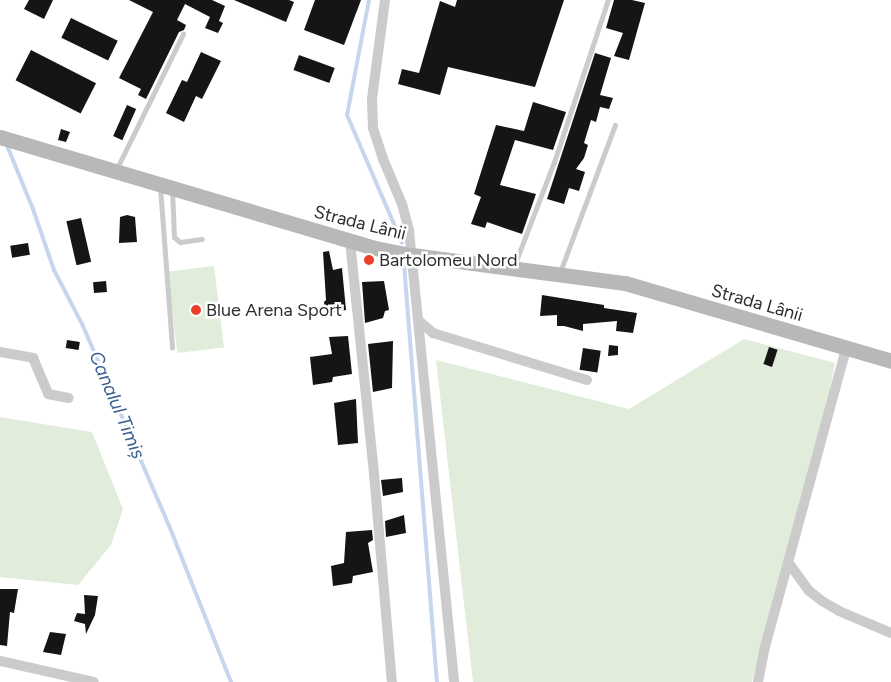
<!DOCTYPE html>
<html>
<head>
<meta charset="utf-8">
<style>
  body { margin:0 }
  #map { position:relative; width:891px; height:682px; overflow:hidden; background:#fff; font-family:Figtree,sans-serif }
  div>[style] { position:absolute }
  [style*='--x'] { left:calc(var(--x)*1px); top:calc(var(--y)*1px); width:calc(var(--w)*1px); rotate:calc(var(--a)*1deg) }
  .green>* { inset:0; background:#e1ecdb; transform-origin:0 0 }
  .stream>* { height:4px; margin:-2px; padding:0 2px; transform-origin:2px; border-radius:2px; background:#c6d6ed }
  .building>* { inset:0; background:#151515; transform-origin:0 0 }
  .lane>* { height:5px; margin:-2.5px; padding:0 2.5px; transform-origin:2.5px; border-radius:2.5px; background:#cbcbcb }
  .street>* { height:10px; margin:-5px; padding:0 5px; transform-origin:5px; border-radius:5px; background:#cbcbcb }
  .secondary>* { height:15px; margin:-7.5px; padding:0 7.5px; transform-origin:7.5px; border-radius:7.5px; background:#b8b8b8 }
  .dots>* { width:14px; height:14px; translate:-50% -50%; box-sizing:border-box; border:2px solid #fff; border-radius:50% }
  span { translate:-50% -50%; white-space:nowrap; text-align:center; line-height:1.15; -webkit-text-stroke:5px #fff; paint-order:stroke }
  .street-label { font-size:18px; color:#2e2e2e }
  .poi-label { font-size:18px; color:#2e2e2e }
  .left { translate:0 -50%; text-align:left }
  .water-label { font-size:19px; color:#395f93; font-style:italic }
</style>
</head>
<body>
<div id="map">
  <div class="green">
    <div style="left:214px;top:266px;width:82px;height:47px;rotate:83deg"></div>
    <div style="clip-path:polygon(744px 339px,835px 363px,829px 394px,752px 682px,473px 682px,436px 360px,629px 409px)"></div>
    <div style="clip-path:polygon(0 417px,92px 432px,123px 509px,111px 545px,78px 585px,0 577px)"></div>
  </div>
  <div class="stream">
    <div style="--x:369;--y:0;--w:117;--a:100.8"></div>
    <div style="--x:347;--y:115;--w:139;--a:66.7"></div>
    <div style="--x:6;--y:143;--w:71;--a:67.8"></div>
    <div style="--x:33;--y:209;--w:65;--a:71"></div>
    <div style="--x:54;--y:270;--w:63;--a:62.6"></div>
    <div style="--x:83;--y:326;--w:220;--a:66.7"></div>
    <div style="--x:170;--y:528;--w:166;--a:68.4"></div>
    <div style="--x:404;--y:264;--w:419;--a:85.5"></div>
  </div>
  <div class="building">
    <div style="clip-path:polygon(29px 0,53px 0,44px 19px,24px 9px)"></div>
    <div style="clip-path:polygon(129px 0,212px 0,225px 6px,219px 21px,223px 23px,218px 33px,205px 28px,210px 17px,185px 4px,177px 20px,186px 25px,184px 30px,179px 32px,146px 99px,138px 95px,141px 89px,119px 78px,153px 12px)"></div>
    <div style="clip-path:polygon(234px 0,289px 0,294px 2px,286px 22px)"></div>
    <div style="clip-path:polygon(315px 0,361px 0,344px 45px,304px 30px)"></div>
    <div style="clip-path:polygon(457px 0,564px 0,535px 87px,448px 67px,440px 95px,398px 84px,402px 69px,419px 73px,440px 1px,455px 7px)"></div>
    <div style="clip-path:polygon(614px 0,632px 0,645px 3px,629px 60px,614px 56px,623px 33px,606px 28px)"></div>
    <div style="left:71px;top:18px;width:52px;height:22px;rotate:26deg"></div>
    <div style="left:31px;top:50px;width:73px;height:34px;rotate:27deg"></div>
    <div style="clip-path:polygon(201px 52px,221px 61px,202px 99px,196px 96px,184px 122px,166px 113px,182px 80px,187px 82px)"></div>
    <div style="clip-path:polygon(595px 53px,611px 58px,600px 95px,613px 98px,609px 109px,600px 107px,596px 122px,591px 120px,584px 143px,588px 145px,584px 158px,576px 169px,585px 172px,579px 191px,569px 188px,564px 204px,547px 199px)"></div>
    <div style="left:299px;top:55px;width:38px;height:16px;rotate:20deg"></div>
    <div style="clip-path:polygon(533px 102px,566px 112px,553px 150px,515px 140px,500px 185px,536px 194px,522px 234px,487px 222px,485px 228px,471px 224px,481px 197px,474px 194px,496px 125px,524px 131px)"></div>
    <div style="left:127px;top:105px;width:10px;height:34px;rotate:24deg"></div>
    <div style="clip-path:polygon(61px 129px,70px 132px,66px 142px,58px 140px)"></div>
    <div style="clip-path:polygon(127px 215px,135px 217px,137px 242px,119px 243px,120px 217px)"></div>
    <div style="left:81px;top:218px;width:45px;height:15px;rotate:77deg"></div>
    <div style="left:28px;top:243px;width:12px;height:18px;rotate:81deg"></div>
    <div style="clip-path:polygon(329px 251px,333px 270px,342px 268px,346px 310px,325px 314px,324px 302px,326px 300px,323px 252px)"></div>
    <div style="left:106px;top:281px;width:11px;height:13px;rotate:85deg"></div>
    <div style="clip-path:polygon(384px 281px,389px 310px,385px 311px,383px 318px,365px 323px,362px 282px)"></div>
    <div style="clip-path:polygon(542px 295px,604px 305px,604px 308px,637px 313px,633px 333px,616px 331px,617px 321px,583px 324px,583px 331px,564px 326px,557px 326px,557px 315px,540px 316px)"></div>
    <div style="clip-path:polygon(348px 336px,352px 374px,333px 377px,332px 382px,313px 385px,310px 357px,332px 354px,329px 337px)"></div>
    <div style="left:67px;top:340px;width:13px;height:8px;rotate:9deg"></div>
    <div style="clip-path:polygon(393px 341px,392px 388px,373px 392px,368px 344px)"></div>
    <div style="clip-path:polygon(609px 345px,618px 346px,618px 355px,608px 356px)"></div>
    <div style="left:769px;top:347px;width:9px;height:18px;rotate:18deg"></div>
    <div style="left:583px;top:348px;width:18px;height:22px;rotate:9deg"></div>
    <div style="clip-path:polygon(356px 399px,358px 443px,338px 445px,334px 403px)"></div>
    <div style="clip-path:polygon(402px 478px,403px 492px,383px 496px,381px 480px)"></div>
    <div style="clip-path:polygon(404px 515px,406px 533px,386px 537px,385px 521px)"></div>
    <div style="clip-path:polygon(372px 530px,373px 540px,368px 543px,373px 572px,353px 576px,352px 583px,333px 586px,331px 566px,344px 563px,346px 532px)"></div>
    <div style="clip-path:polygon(0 589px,18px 589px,14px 613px,10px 612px,7px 646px,0 645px)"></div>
    <div style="clip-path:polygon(84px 595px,98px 596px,95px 615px,86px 634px,85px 624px,74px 621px,77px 613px,85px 614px)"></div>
    <div style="clip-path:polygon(50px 632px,66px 634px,61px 655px,43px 652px)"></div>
  </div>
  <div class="lane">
    <div style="--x:116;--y:170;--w:152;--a:-63.8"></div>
    <div style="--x:160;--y:187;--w:161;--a:85.7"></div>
    <div style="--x:172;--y:189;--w:48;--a:87.6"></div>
    <div style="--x:174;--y:237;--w:8;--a:40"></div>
    <div style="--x:180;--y:242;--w:22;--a:-8"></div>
    <div style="--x:514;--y:266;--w:111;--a:-69"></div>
    <div style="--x:554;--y:162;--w:171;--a:-71.6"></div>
    <div style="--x:560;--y:272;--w:157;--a:-69.5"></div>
  </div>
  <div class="street">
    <div style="--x:385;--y:0;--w:100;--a:97.5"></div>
    <div style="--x:372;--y:99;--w:29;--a:88"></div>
    <div style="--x:373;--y:128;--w:33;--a:72"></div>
    <div style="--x:383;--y:159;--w:49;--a:67.1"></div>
    <div style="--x:402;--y:204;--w:28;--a:75"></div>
    <div style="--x:409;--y:231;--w:89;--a:84.2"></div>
    <div style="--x:418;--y:320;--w:20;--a:41"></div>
    <div style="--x:433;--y:333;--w:161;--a:17"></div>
    <div style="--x:350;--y:241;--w:222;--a:84.1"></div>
    <div style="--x:373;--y:462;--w:221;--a:85.1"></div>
    <div style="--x:418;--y:320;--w:364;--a:84.3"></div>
    <div style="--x:0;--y:352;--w:34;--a:10"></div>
    <div style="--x:33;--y:358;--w:39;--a:67"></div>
    <div style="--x:48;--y:394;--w:21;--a:11"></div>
    <div style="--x:788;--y:562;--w:34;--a:54"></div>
    <div style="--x:808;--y:590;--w:18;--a:38"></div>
    <div style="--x:822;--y:601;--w:20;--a:30"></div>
    <div style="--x:839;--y:611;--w:56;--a:22.9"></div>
    <div style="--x:0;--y:661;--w:96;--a:12.6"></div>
    <div style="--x:758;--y:682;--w:36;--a:-79"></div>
    <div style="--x:765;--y:647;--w:310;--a:-74.8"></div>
  </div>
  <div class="secondary">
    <div style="--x:0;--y:137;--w:391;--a:16.5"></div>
    <div style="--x:375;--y:248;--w:38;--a:11"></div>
    <div style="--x:412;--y:255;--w:215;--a:7.5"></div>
    <div style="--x:625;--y:283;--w:277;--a:16.3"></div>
  </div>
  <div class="dots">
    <div style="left:369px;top:260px;background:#ec3f29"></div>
    <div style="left:196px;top:310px;background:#ec3f29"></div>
  </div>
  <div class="street-label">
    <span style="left:360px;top:223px;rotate:14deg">Strada Lânii</span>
    <span style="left:757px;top:303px;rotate:16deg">Strada Lânii</span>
  </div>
  <div class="poi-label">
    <span class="left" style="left:379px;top:260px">Bartolomeu Nord</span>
    <span class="left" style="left:206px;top:310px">Blue Arena Sport</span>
  </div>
  <div class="water-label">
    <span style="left:117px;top:405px;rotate:67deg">Canalul Timiș</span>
  </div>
</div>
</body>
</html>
